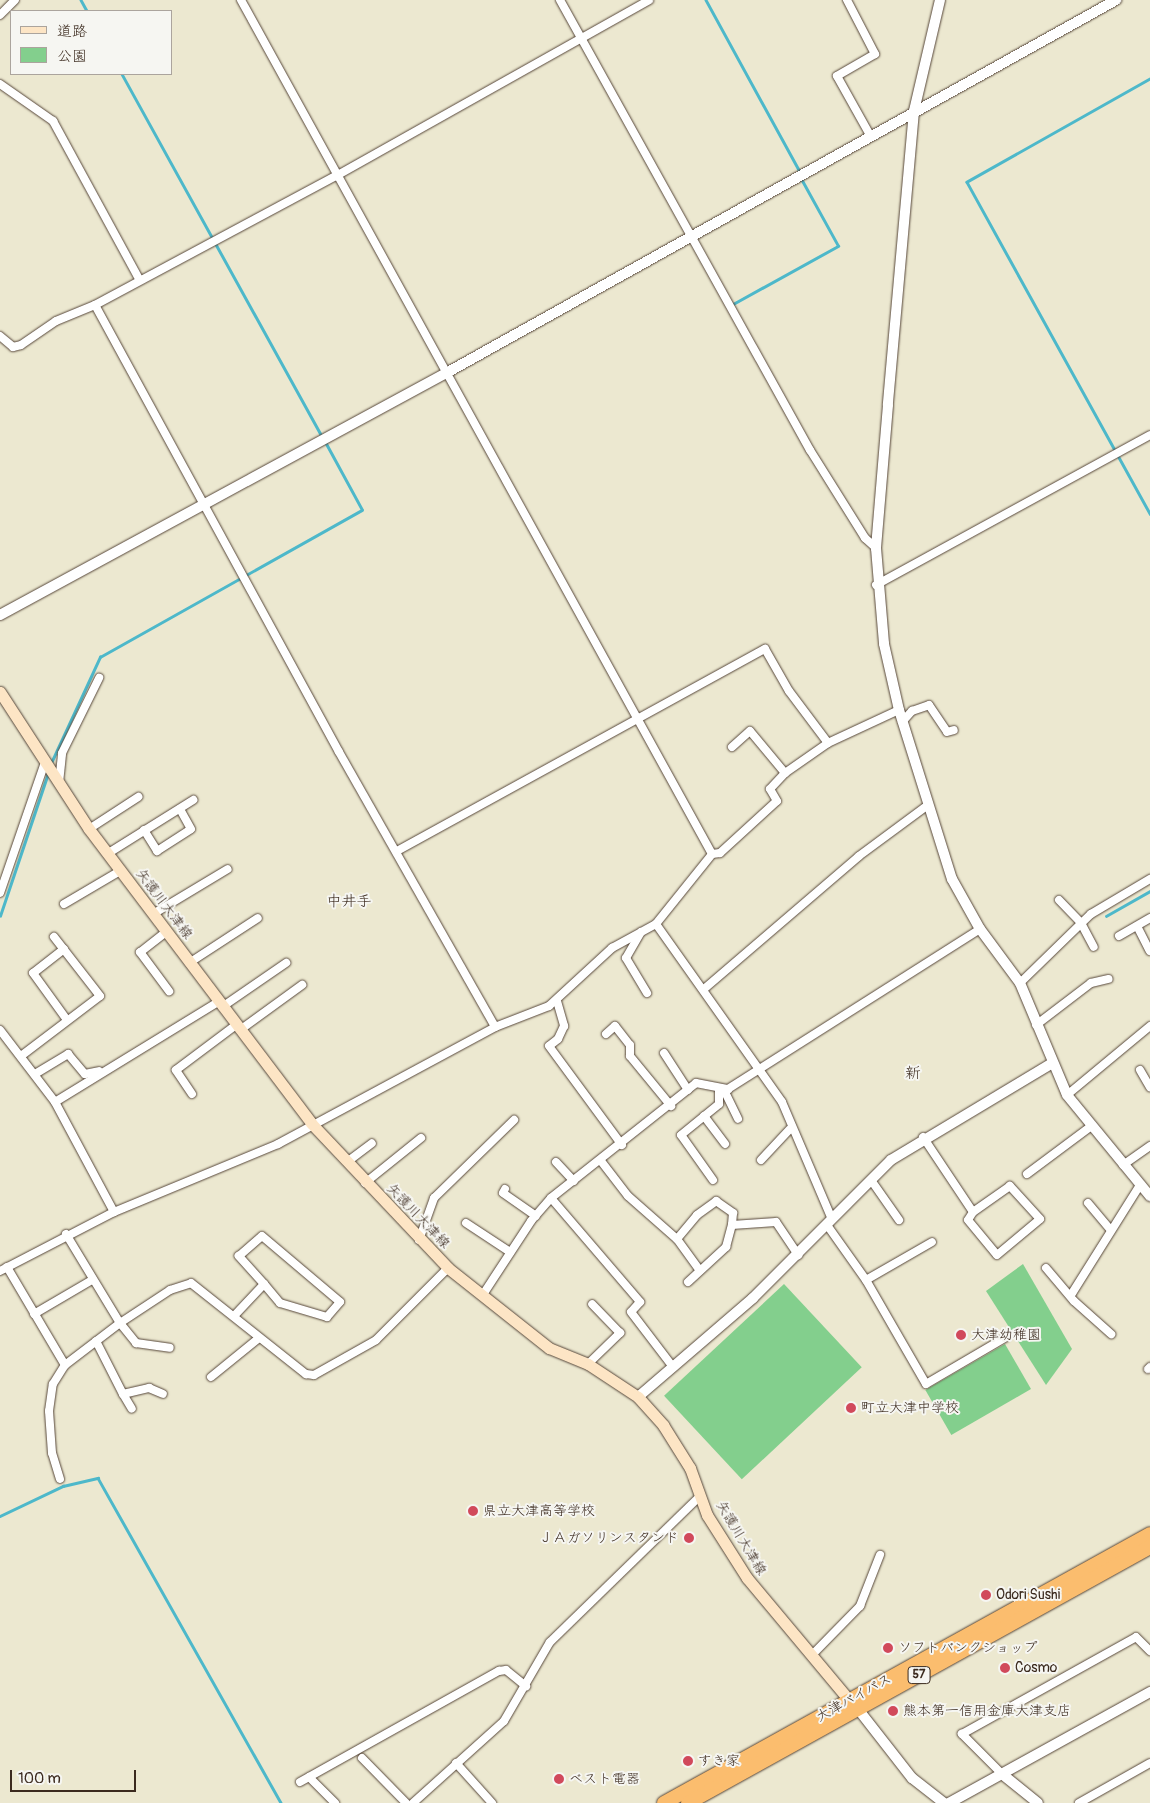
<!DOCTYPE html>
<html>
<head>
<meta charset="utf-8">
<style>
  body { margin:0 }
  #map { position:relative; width:1150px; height:1803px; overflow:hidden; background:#ece8d0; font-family:Pangolin,"Klee One",sans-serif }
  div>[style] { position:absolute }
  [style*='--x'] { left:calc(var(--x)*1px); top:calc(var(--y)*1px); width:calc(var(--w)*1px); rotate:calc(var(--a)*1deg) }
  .green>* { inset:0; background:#83cf8d; transform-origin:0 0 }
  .stream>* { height:2.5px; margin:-1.25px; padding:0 1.25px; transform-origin:1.25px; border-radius:1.25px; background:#4db8ca }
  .roads { filter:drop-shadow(0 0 1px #564639) drop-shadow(0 0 1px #564639) }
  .minor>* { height:8px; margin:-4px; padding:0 4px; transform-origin:4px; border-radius:4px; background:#fff }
  .tertiary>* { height:10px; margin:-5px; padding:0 5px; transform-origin:5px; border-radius:5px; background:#fff }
  .secondary>* { height:11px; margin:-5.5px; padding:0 5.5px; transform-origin:5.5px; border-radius:5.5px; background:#fde5c5 }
  .trunk>* { height:14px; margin:-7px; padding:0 7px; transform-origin:7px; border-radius:7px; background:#fbbd6e }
  .dots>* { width:14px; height:14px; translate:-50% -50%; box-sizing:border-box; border:2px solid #f6f6f2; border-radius:50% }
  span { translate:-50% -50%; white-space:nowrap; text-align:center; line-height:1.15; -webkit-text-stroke:4px #f6f6f2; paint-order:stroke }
  .shield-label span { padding:1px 4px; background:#f6f6f2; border:1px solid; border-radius:4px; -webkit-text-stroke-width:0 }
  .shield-label { font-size:12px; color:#3b2a1e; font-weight:700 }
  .street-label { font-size:14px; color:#3b2a1e }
  .poi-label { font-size:14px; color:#3b2a1e }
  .left { translate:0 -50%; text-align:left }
  .right { translate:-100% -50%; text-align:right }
  .neighbourhood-label { font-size:15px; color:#3b2a1e }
  .quarter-label { font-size:16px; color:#3b2a1e }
  .legend { position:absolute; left:10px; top:10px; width:162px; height:65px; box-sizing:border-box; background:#f6f6f2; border:1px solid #aba49d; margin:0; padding:6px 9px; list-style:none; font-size:15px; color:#3b2a1e }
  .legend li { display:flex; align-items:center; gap:10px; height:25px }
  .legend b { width:25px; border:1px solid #aba49d }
  .scale { position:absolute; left:10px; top:1770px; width:126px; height:22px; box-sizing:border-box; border:2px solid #3b2a1e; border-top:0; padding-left:6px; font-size:15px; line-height:18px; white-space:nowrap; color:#3b2a1e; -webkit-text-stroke:4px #f6f6f2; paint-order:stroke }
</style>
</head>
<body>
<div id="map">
  <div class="green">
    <div style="clip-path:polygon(1023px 1264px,1072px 1349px,1046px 1385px,986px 1291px)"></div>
    <div style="left:784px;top:1284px;width:114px;height:164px;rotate:47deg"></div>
    <div style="left:1005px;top:1344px;width:52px;height:92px;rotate:60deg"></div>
  </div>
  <div class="stream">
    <div style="--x:81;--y:0;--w:13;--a:61"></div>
    <div style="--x:706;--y:0;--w:194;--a:61.3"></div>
    <div style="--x:122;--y:74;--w:414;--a:61.1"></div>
    <div style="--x:1150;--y:79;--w:210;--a:150.6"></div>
    <div style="--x:967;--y:182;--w:379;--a:61.1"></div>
    <div style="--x:733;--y:304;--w:120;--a:-28.9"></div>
    <div style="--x:838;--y:246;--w:77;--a:-118.9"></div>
    <div style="--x:51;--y:763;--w:117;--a:-65.2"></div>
    <div style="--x:100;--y:657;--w:300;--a:-29.3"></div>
    <div style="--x:362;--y:510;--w:77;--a:-118.6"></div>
    <div style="--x:0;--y:916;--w:151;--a:-71.4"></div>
    <div style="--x:1106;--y:916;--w:51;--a:-29.6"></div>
    <div style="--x:0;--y:1516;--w:70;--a:-25.5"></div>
    <div style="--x:63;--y:1486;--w:36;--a:-13"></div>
    <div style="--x:98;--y:1478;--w:373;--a:60.6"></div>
  </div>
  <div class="roads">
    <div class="minor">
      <div style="--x:241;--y:0;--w:975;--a:61.12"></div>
      <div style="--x:560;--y:0;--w:515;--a:60.95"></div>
      <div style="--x:810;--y:450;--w:104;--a:58"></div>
      <div style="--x:865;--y:538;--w:15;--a:42"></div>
      <div style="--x:847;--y:0;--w:61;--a:62.6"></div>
      <div style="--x:875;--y:54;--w:44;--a:149.9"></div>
      <div style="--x:837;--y:76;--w:68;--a:60.8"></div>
      <div style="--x:0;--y:15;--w:21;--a:-45"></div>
      <div style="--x:0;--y:84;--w:65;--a:34.9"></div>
      <div style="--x:53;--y:121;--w:180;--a:61.4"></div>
      <div style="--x:95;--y:305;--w:509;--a:61.37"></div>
      <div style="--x:339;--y:752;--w:316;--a:60.4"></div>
      <div style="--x:0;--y:336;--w:17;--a:40"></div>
      <div style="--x:13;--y:347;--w:8;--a:-14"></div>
      <div style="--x:21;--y:345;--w:42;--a:-34.4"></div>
      <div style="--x:56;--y:321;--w:42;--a:-22.3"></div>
      <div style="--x:95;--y:305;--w:273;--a:-28.2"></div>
      <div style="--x:336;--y:176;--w:359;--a:-29.3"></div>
      <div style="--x:876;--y:585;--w:312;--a:-28.7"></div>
      <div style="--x:902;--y:722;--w:15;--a:-48"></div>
      <div style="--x:912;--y:711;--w:18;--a:-19"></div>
      <div style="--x:929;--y:705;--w:32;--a:56"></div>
      <div style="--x:947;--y:732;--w:7;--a:-16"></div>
      <div style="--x:732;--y:747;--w:24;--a:-42"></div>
      <div style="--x:750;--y:731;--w:55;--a:50.2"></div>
      <div style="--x:59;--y:783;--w:30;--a:-84"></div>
      <div style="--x:62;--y:753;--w:84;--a:-63.7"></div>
      <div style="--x:89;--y:829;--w:59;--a:-33.1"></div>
      <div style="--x:144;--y:830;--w:25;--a:58"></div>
      <div style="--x:157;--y:851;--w:40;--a:-32.9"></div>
      <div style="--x:191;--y:829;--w:23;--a:-119"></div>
      <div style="--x:397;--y:851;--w:420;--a:-28.8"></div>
      <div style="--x:765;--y:649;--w:48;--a:60.3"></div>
      <div style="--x:789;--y:691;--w:65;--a:53.1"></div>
      <div style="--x:107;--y:854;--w:102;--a:-32.1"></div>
      <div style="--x:712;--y:854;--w:8;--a:-7"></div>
      <div style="--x:720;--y:853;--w:77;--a:-42.4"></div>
      <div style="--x:777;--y:801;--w:14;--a:-120"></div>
      <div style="--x:770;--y:789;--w:22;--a:-47"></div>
      <div style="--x:785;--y:773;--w:52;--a:-34.9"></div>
      <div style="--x:828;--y:743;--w:78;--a:-24.9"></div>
      <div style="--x:0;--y:893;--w:139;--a:-71"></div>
      <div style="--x:1059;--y:900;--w:32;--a:46"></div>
      <div style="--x:1081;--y:923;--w:27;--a:62"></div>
      <div style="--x:64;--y:904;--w:65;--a:-30.5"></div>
      <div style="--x:153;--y:914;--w:87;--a:-31"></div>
      <div style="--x:656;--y:924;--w:218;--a:54.7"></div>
      <div style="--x:782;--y:1102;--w:127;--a:66.9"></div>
      <div style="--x:1137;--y:926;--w:28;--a:63"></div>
      <div style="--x:166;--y:932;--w:33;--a:142"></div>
      <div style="--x:140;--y:952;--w:49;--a:53.4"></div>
      <div style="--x:641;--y:932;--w:30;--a:120"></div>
      <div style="--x:626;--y:958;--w:41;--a:59"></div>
      <div style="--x:1119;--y:936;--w:36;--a:-30"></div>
      <div style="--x:64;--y:949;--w:39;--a:142"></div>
      <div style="--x:33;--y:973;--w:58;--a:54.1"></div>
      <div style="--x:189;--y:963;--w:82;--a:-33.1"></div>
      <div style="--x:1020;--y:983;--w:99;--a:-44.2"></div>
      <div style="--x:1091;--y:914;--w:69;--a:-30.7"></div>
      <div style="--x:704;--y:989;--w:204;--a:-40.6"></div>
      <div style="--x:859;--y:856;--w:86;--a:-36.5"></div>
      <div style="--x:557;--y:1001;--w:26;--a:74"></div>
      <div style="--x:564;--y:1026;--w:14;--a:115"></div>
      <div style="--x:558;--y:1039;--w:11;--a:142"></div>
      <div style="--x:549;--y:1046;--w:123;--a:53.6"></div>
      <div style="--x:222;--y:1007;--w:78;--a:-34.5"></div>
      <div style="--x:1036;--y:1025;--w:69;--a:-37.4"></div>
      <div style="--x:1091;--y:983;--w:18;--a:-13"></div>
      <div style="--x:0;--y:1030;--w:91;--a:52.6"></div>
      <div style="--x:55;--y:1102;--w:125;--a:61.8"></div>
      <div style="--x:240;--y:1030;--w:77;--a:-36"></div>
      <div style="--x:606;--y:1034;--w:12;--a:-42"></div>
      <div style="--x:615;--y:1026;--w:24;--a:52"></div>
      <div style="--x:630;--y:1045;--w:11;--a:90"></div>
      <div style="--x:630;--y:1056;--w:65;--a:50.6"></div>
      <div style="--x:664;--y:1053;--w:44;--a:57"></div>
      <div style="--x:21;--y:1056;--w:99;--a:-37.2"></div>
      <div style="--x:100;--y:996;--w:75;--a:-127.9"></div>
      <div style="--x:1140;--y:1070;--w:20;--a:60"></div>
      <div style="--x:35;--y:1074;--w:39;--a:-31"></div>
      <div style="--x:68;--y:1054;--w:26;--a:50"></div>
      <div style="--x:85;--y:1074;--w:14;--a:-12"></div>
      <div style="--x:724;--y:1090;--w:32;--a:64"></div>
      <div style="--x:192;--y:1094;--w:29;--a:-124"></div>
      <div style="--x:176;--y:1070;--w:75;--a:-36.9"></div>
      <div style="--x:1067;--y:1095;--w:108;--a:-39.7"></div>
      <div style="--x:55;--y:1102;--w:191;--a:-31.5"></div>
      <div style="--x:704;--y:1116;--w:35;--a:53"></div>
      <div style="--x:923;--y:1137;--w:90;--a:56.3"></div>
      <div style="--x:973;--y:1212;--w:9;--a:122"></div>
      <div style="--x:968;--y:1220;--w:45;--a:50.4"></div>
      <div style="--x:997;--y:1255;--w:56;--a:-39.9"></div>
      <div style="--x:1040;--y:1219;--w:45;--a:-132.3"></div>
      <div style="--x:1010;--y:1186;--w:45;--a:144.9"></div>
      <div style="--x:761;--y:1160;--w:42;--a:-46.9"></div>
      <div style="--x:601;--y:1161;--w:44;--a:52.4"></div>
      <div style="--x:628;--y:1196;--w:65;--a:41.3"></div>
      <div style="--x:677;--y:1239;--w:39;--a:54"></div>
      <div style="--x:347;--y:1162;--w:31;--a:-37"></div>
      <div style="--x:556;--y:1162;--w:26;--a:47"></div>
      <div style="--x:1123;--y:1165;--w:33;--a:-35"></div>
      <div style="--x:1027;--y:1174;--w:79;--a:-36.7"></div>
      <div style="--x:713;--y:1180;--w:55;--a:-125.4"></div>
      <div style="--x:681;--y:1135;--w:49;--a:-39.2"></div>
      <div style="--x:719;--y:1104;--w:14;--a:-90"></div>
      <div style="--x:871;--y:1180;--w:49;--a:55"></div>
      <div style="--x:365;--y:1183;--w:72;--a:-38.8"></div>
      <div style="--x:505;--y:1189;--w:4;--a:117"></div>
      <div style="--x:503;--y:1193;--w:40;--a:34.9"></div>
      <div style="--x:551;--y:1198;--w:137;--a:49.4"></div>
      <div style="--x:640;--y:1302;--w:13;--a:132"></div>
      <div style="--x:631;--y:1312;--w:69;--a:52.6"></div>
      <div style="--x:1088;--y:1203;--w:34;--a:50"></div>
      <div style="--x:466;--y:1223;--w:53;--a:33.4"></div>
      <div style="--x:827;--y:1225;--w:67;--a:54.7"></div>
      <div style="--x:866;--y:1280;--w:76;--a:-29.9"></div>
      <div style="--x:66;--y:1234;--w:104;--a:58.8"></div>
      <div style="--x:120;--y:1323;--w:60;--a:-33.4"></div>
      <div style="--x:170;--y:1290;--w:22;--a:-18"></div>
      <div style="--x:191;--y:1283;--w:147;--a:38.4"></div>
      <div style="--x:306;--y:1374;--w:8;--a:7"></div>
      <div style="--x:314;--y:1375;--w:71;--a:-29.4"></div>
      <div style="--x:376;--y:1340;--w:102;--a:-45"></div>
      <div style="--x:677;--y:1239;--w:31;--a:-50"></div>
      <div style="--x:697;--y:1215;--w:24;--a:-36"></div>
      <div style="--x:716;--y:1201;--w:21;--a:35"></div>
      <div style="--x:733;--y:1213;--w:12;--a:95"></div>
      <div style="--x:732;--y:1225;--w:44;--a:-3.9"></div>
      <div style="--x:776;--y:1222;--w:40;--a:56"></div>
      <div style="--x:419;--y:1240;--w:45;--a:-70.3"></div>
      <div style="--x:434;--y:1198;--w:112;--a:-44.3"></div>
      <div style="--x:7;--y:1267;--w:114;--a:59.4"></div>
      <div style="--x:65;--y:1365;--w:69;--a:-37.4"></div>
      <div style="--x:120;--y:1323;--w:26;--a:51"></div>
      <div style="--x:136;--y:1343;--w:34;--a:8"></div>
      <div style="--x:1046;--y:1268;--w:43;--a:49.7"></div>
      <div style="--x:1074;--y:1301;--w:50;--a:41.7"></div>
      <div style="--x:0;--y:1271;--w:128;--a:-27.4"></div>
      <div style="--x:114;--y:1212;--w:178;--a:-22.5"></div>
      <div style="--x:278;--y:1144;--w:247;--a:-28.3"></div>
      <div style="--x:495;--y:1027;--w:58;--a:-21.3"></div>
      <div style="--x:549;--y:1006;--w:86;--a:-42.6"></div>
      <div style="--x:612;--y:948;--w:50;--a:-28.6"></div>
      <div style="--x:656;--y:924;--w:90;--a:-51.3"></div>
      <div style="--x:866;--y:1280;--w:120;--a:60"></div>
      <div style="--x:926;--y:1384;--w:93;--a:-30.4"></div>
      <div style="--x:688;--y:1282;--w:52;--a:-42.6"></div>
      <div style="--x:726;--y:1247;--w:23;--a:-75"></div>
      <div style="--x:1071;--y:1295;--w:130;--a:-57.9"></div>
      <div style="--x:482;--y:1296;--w:90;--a:-56.8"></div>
      <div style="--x:531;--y:1221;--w:30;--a:-49"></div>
      <div style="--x:551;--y:1198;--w:185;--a:-38.4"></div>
      <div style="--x:696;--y:1083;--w:33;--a:11"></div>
      <div style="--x:728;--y:1089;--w:299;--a:-32.4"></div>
      <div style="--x:34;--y:1314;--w:67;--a:-30.4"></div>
      <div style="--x:234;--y:1316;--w:44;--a:-46.8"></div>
      <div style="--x:264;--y:1284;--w:38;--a:-132"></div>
      <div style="--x:239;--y:1256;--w:30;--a:-41"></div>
      <div style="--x:262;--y:1236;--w:102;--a:40.2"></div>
      <div style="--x:340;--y:1302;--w:20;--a:131"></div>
      <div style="--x:327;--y:1317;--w:49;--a:-163.4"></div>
      <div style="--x:280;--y:1303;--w:25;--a:-130"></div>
      <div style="--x:96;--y:1341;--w:59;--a:63"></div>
      <div style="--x:123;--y:1394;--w:27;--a:-13"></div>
      <div style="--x:149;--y:1388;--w:15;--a:23"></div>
      <div style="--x:588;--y:1364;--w:45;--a:-44.1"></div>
      <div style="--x:620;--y:1333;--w:40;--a:-134"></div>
      <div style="--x:1148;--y:1369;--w:3;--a:-45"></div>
      <div style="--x:211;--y:1377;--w:62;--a:-39.1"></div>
      <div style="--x:123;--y:1394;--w:17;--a:59"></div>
      <div style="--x:60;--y:1479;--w:27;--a:-107"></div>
      <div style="--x:52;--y:1453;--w:42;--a:-94.1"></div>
      <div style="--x:49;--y:1411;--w:27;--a:-82"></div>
      <div style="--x:53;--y:1384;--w:22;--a:-58"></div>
      <div style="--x:812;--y:1655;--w:69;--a:-45.6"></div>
      <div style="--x:860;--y:1606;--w:55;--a:-68.6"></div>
      <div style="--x:362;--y:1758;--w:63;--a:45.6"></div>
      <div style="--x:456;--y:1763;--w:54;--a:48"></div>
      <div style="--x:1002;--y:1774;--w:57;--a:-135"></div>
      <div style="--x:962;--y:1734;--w:199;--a:-29.1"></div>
      <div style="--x:1136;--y:1637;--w:20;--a:45"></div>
      <div style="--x:309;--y:1777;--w:37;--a:45"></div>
      <div style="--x:300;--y:1782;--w:228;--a:-29.2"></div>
      <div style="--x:499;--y:1671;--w:7;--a:-8"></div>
      <div style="--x:506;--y:1670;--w:26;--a:39"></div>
      <div style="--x:413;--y:1803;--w:122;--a:-42"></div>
      <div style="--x:504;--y:1721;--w:91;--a:-59.8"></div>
      <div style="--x:550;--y:1642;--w:209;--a:-44.2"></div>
      <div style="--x:1079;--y:1803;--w:81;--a:-29.4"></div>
    </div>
    <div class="tertiary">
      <div style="--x:940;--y:0;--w:114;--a:103.2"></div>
      <div style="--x:914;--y:111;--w:295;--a:95.1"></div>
      <div style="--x:888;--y:405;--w:144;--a:94.8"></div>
      <div style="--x:876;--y:548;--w:96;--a:85.2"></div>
      <div style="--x:884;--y:644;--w:68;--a:77.2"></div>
      <div style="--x:899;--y:710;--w:177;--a:72.6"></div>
      <div style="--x:952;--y:879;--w:57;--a:60.8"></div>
      <div style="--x:980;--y:929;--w:67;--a:53.5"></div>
      <div style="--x:1020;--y:983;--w:121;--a:67.2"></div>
      <div style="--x:1067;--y:1095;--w:131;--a:50.6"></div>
      <div style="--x:0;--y:615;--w:510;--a:-28.48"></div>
      <div style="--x:448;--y:372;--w:765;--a:-29.11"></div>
      <div style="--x:638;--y:1397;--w:152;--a:-40.7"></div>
      <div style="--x:753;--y:1298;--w:195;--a:-45"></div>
      <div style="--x:891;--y:1160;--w:187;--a:-31"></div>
      <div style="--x:858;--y:1709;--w:88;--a:52"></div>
      <div style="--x:912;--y:1778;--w:41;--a:38"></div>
      <div style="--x:1002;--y:1774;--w:46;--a:38.9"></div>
      <div style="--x:949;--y:1803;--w:230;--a:-28.9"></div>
    </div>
    <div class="secondary">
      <div style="--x:0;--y:692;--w:163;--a:57"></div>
      <div style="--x:89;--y:829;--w:368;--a:52.9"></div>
      <div style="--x:311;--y:1123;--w:199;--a:46.6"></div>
      <div style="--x:448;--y:1268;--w:129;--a:38.4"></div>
      <div style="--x:549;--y:1348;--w:42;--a:22.3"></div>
      <div style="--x:588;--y:1364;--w:60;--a:33.4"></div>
      <div style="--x:638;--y:1397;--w:38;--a:48"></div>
      <div style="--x:663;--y:1425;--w:51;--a:57.9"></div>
      <div style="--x:690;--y:1468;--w:50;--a:70.1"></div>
      <div style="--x:707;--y:1515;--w:75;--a:57.6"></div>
      <div style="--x:747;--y:1578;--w:167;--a:50.1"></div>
    </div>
    <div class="trunk">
      <div style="--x:664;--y:1803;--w:555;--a:-28.96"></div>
      <div style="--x:688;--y:1803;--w:528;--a:-28.99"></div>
    </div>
  </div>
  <div class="dots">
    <div style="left:961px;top:1335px;background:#d1495b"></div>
    <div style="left:851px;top:1408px;background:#d1495b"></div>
    <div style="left:473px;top:1511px;background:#d1495b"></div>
    <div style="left:689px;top:1538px;background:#d1495b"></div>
    <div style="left:986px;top:1595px;background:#d1495b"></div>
    <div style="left:888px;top:1648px;background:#d1495b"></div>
    <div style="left:1005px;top:1668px;background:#d1495b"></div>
    <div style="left:893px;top:1711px;background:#d1495b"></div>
    <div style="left:688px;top:1761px;background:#d1495b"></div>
    <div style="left:559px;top:1779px;background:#d1495b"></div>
  </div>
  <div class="shield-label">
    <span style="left:919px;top:1675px">57</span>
  </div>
  <div class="street-label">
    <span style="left:164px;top:904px;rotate:53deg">矢護川大津線</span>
    <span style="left:418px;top:1216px;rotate:46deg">矢護川大津線</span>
    <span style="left:741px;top:1538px;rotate:59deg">矢護川大津線</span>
    <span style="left:854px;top:1698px;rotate:-29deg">大津バイパス</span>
  </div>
  <div class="poi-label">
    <span class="left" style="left:971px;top:1335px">大津幼稚園</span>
    <span class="left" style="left:861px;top:1408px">町立大津中学校</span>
    <span class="left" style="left:483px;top:1511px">県立大津高等学校</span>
    <span class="right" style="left:679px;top:1538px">ＪＡガソリンスタンド</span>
    <span class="left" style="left:996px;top:1595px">Odori Sushi</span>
    <span class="left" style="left:898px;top:1648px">ソフトバンクショップ</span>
    <span class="left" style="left:1015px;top:1668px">Cosmo</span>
    <span class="left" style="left:903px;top:1711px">熊本第一信用金庫大津支店</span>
    <span class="left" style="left:698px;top:1761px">すき家</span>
    <span class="left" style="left:569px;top:1779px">ベスト電器</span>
  </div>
  <div class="neighbourhood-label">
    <span style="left:349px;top:902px">中井手</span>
  </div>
  <div class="quarter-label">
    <span style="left:913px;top:1073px">新</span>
  </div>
  <ul class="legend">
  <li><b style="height:6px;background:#fde5c5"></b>道路</li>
  <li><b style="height:14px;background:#83cf8d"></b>公園</li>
  </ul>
  <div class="scale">100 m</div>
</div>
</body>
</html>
